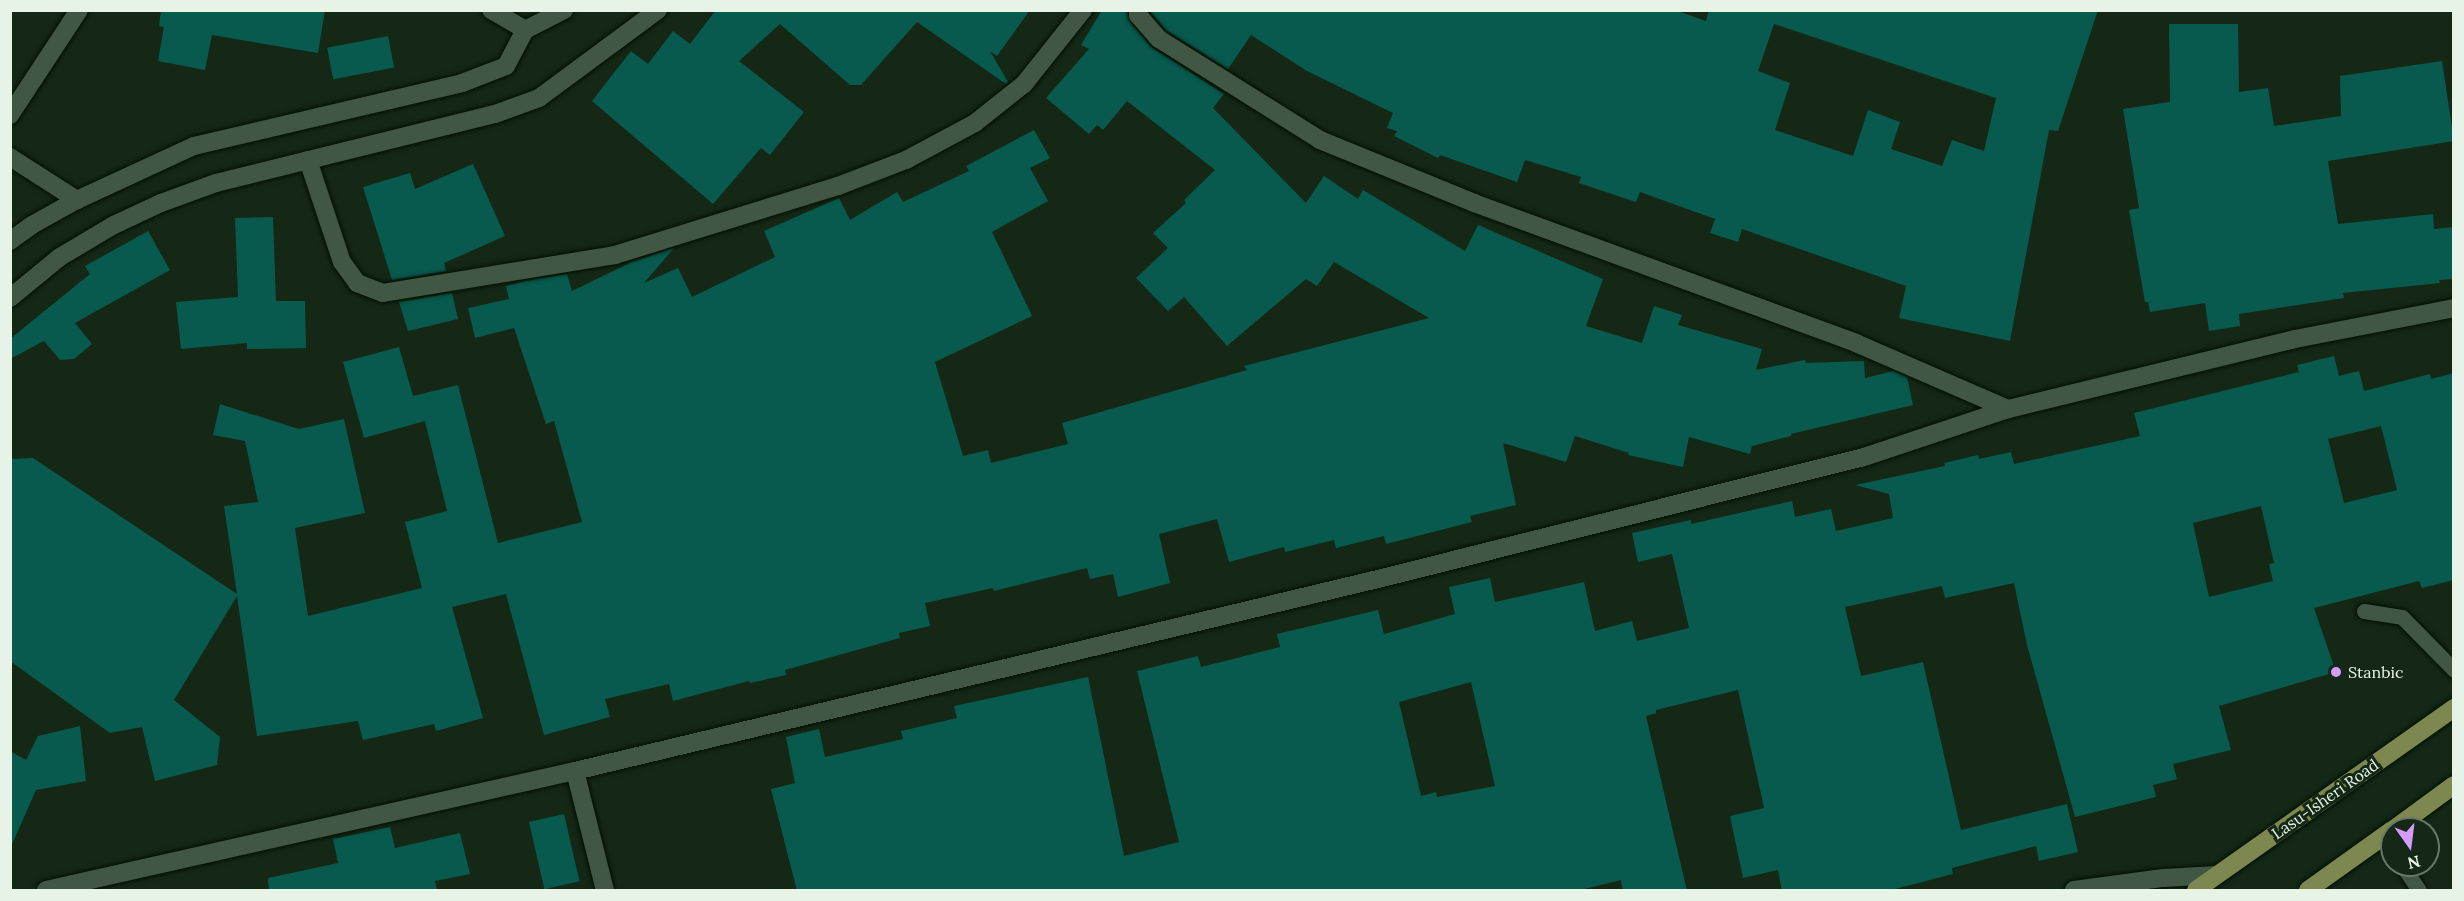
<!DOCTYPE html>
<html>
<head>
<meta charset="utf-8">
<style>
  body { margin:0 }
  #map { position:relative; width:2464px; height:901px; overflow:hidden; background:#152816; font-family:Lora,serif }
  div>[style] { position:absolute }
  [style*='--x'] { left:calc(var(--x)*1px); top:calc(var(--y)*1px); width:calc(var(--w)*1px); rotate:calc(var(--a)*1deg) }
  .building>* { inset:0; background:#075a4d; transform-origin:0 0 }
  .roads { filter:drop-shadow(0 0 2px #011002) drop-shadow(0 0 2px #011002) }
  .lane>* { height:15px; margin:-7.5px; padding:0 7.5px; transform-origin:7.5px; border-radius:7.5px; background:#425743 }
  .street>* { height:18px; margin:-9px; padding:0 9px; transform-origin:9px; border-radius:9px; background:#425743 }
  .secondary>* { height:18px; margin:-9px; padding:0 9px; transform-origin:9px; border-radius:9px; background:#425743 }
  .primary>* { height:18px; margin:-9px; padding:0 9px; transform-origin:9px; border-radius:9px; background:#7c884f }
  .dots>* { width:16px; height:16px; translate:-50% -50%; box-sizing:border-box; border:3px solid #152816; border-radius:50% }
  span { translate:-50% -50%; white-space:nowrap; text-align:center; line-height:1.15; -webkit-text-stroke:6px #152816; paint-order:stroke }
  .poi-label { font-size:16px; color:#e6f3e6 }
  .left { translate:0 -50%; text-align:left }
  .street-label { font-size:16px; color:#e6f3e6 }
  .frame { position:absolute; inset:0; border:12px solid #e6f3e6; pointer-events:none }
  .north { position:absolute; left:2380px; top:817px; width:60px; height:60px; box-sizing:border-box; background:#152816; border:2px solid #697969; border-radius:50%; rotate:166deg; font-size:16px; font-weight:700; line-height:24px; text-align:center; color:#e6f3e6 }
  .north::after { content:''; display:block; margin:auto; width:21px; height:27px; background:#d39cfd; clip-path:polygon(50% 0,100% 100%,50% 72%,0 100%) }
</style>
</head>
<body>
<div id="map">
  <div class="building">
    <div style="clip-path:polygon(161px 10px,325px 10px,318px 53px,212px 35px,205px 70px,158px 61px,164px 27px,159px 26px)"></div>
    <div style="clip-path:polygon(716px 10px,1030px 10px,997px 56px,990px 51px,1008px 82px,1006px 84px,917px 22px,861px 85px,850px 85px,780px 24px,739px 61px,804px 112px,770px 155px,761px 148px,713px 204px,592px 101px,631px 51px,648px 64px,673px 31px,690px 44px)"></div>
    <div style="clip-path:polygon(1102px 10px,1127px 10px,1130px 22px,1151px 47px,1224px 94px,1213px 108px,1306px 203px,1324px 176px,1358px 199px,1363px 190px,1465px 251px,1478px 225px,1603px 279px,1586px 326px,1642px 343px,1654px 306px,1682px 315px,1678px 325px,1762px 349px,1756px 370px,1805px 360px,1806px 363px,1864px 361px,1865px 378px,1893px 371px,1907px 377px,1913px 405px,1791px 434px,1791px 436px,1752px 446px,1750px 454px,1689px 437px,1683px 467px,1628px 455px,1629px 453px,1575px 436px,1566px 462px,1503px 443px,1516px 505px,1470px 516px,1472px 522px,1386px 544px,1384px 536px,1336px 548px,1334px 540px,1285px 552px,1284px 547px,1229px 562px,1217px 519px,1159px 534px,1170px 583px,1118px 597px,1113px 574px,1090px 579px,1087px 568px,994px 591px,993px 588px,925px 603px,930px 626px,899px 633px,900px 638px,785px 670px,786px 675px,750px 683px,749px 681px,673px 701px,669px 684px,605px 699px,610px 717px,544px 735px,506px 594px,452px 607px,483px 718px,436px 731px,434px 724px,363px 740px,358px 721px,257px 736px,237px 596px,174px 700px,220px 737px,217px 765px,155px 781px,142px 727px,110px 733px,10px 661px,10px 459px,33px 458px,237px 594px,224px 506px,258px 502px,245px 441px,213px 435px,220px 404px,299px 429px,344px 419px,365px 513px,295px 528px,308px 616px,422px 588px,405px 522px,447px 511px,425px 421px,364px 438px,343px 362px,399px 347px,413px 396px,458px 385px,498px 543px,582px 522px,554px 421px,546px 424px,514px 328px,475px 338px,468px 308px,509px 299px,506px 286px,526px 281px,567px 274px,572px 291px,632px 262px,674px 248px,644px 283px,678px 268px,692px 297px,775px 257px,764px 231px,839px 198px,850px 220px,897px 192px,903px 202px,969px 171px,966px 166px,1034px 130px,1050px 158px,1030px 168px,1048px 201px,992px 232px,1032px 316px,935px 362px,963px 456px,988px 450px,991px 463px,1068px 444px,1062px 423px,1247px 370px,1244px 366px,1429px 318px,1334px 262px,1317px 286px,1306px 279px,1227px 346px,1184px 297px,1168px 311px,1136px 278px,1168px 248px,1153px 233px,1186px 203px,1184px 200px,1215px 170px,1127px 101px,1103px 130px,1097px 125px,1089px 134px,1046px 98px,1089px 49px,1081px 45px)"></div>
    <div style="clip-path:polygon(evenodd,1149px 10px,1675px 10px,1706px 21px,1709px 10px,2098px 10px,2058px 131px,2049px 130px,2010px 341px,1899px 318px,1906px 286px,1742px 229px,1738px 242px,1710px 233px,1715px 219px,1640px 192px,1636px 202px,1579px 183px,1581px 177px,1525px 160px,1517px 182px,1440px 155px,1438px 158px,1394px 136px,1397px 131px,1387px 128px,1393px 113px,1307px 71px,1251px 35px,1228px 69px,1166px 30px,1149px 10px,1774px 24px,1996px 98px,1984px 151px,1952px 140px,1942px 166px,1891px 149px,1900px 122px,1868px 110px,1853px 156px,1775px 130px,1790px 83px,1758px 71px,1774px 24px)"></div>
    <div style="clip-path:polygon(2169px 24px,2238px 24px,2239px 92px,2268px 88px,2274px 126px,2341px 116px,2340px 76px,2442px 61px,2454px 141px,2328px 161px,2338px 224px,2433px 214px,2434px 229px,2454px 227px,2454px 279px,2439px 280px,2440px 283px,2343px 293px,2344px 298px,2239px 314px,2240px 326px,2209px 331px,2205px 303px,2150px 312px,2148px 302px,2145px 302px,2129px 210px,2139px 208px,2123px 109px,2170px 102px)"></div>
    <div style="left:388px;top:36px;width:32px;height:62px;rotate:79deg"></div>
    <div style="clip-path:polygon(473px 164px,505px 236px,444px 263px,446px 271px,392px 280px,363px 187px,410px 173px,415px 189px)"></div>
    <div style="clip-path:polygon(273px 217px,276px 301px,305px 301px,306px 348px,247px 349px,247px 343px,181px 349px,176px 302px,238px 297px,235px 218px)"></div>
    <div style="clip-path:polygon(148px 231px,170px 270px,75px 323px,92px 344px,74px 359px,60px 360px,44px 341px,10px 359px,10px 339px,90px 274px,85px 266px)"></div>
    <div style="clip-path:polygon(452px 293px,458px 319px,408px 331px,399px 302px)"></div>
    <div style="clip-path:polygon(evenodd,2334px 356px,2339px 376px,2359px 371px,2364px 391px,2430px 374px,2431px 379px,2454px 373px,2454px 580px,2422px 588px,2419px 581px,2314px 608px,2336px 672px,2219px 706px,2231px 750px,2173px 764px,2177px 779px,2153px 785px,2156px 797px,2075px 817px,2027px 645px,2014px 583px,1945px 598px,1942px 586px,1845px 607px,1861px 676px,1923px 662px,1961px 830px,2067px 804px,2078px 852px,2039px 861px,2036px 846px,1952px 868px,1953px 874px,1887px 891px,1782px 891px,1778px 870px,1743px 878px,1730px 816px,1764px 808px,1738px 690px,1656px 710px,1656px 713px,1646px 716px,1687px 891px,1623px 891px,1621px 880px,1576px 891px,797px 891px,771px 789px,795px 783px,786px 737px,819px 729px,825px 757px,903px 739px,901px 731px,957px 718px,954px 706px,1088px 677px,1124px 856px,1179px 842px,1137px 671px,1198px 656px,1201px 667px,1280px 647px,1277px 634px,1378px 610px,1384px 634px,1455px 614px,1449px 587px,1490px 578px,1495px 602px,1584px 582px,1595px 631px,1632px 621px,1637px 641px,1689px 628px,1672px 554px,1638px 562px,1632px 533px,1691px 520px,1691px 524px,1792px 501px,1795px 517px,1831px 509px,1836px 531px,1893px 518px,1889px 494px,1855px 485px,1945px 466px,1944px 463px,1978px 455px,1979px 459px,2011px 452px,2014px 464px,2140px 436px,2134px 413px,2299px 372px,2297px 365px,2334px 356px,2381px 426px,2397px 490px,2344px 503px,2328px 439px,2381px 426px,2334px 356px,2261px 506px,2274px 563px,2269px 564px,2273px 581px,2209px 597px,2193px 523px,2261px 506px,2334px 356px,1471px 682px,1495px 786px,1437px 797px,1436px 792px,1421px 796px,1399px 702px,1471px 682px)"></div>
    <div style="clip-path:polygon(80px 726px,86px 781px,36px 790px,10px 849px,10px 751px,26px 760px,38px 736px)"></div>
    <div style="left:564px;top:814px;width:69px;height:36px;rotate:77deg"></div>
    <div style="clip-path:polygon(390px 827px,395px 848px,460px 833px,470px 874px,435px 881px,437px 891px,269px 891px,268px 878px,338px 863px,333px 839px)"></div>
  </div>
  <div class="roads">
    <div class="lane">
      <div style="--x:2364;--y:611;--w:38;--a:9"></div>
      <div style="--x:2402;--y:617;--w:74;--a:45.5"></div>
      <div style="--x:2382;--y:837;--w:17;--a:54"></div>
      <div style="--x:2402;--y:865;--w:30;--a:56"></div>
    </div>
    <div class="street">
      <div style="--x:491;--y:10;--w:39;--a:30"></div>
      <div style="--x:1138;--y:10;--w:5;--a:90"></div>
      <div style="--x:1138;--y:15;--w:32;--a:49"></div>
      <div style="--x:1159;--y:39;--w:190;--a:32.1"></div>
      <div style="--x:1320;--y:140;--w:166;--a:22.2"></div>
      <div style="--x:1474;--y:203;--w:407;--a:20.1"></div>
      <div style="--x:1856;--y:343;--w:166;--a:23.5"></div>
      <div style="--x:10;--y:115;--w:126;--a:-56.7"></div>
      <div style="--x:10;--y:157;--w:80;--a:32.7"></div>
      <div style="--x:308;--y:160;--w:108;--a:71.6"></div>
      <div style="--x:342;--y:262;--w:26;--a:54"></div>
      <div style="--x:357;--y:283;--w:28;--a:21"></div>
      <div style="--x:383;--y:293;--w:235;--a:-9.3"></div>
      <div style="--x:615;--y:255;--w:233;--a:-17.2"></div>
      <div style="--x:838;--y:186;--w:73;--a:-20.9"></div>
      <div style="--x:906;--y:160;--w:78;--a:-28.2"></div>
      <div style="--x:975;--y:123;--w:63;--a:-38.5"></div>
      <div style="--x:1024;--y:84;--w:95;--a:-51.4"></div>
      <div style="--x:575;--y:771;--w:123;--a:75.9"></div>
      <div style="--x:46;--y:890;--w:542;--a:-12.68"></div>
      <div style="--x:575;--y:771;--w:826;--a:-13.45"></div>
      <div style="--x:1378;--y:579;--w:498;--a:-14.1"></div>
      <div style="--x:1861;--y:458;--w:155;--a:-18.4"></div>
      <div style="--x:2008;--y:409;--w:295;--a:-13.7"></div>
      <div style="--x:2295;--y:339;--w:162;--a:-11"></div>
      <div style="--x:2074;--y:890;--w:90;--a:-7.7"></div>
      <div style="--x:2163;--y:878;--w:54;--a:-3.2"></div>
    </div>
    <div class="secondary">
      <div style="--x:10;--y:241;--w:27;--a:-36"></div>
      <div style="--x:32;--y:225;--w:51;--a:-29.1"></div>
      <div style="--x:77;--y:200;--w:129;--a:-24.8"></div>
      <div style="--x:194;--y:146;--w:275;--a:-13.2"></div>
      <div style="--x:462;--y:83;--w:47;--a:-21.1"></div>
      <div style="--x:506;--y:66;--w:41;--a:-62.2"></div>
      <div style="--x:525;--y:30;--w:44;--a:-27.1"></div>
      <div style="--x:10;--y:298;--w:65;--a:-39.4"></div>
      <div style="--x:60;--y:257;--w:63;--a:-30.7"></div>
      <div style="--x:114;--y:225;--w:52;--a:-25.1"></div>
      <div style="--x:161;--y:203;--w:59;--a:-20"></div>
      <div style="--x:216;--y:183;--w:287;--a:-13.9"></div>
      <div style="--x:495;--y:114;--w:47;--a:-20"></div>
      <div style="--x:539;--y:98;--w:148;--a:-36.5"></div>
    </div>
    <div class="primary">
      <div style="--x:2394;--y:829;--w:74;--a:-36.3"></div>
      <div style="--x:2196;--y:890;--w:316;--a:-35.2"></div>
      <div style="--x:2308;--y:890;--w:103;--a:-35.5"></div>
    </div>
  </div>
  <div class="dots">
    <div style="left:2336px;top:672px;background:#d39cfd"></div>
  </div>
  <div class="poi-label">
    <span class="left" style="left:2348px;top:672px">Stanbic</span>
  </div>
  <div class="street-label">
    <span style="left:2325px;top:799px;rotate:-35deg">Lasu-Isheri Road</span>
  </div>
  <div class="frame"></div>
  <div class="north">N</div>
</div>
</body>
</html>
